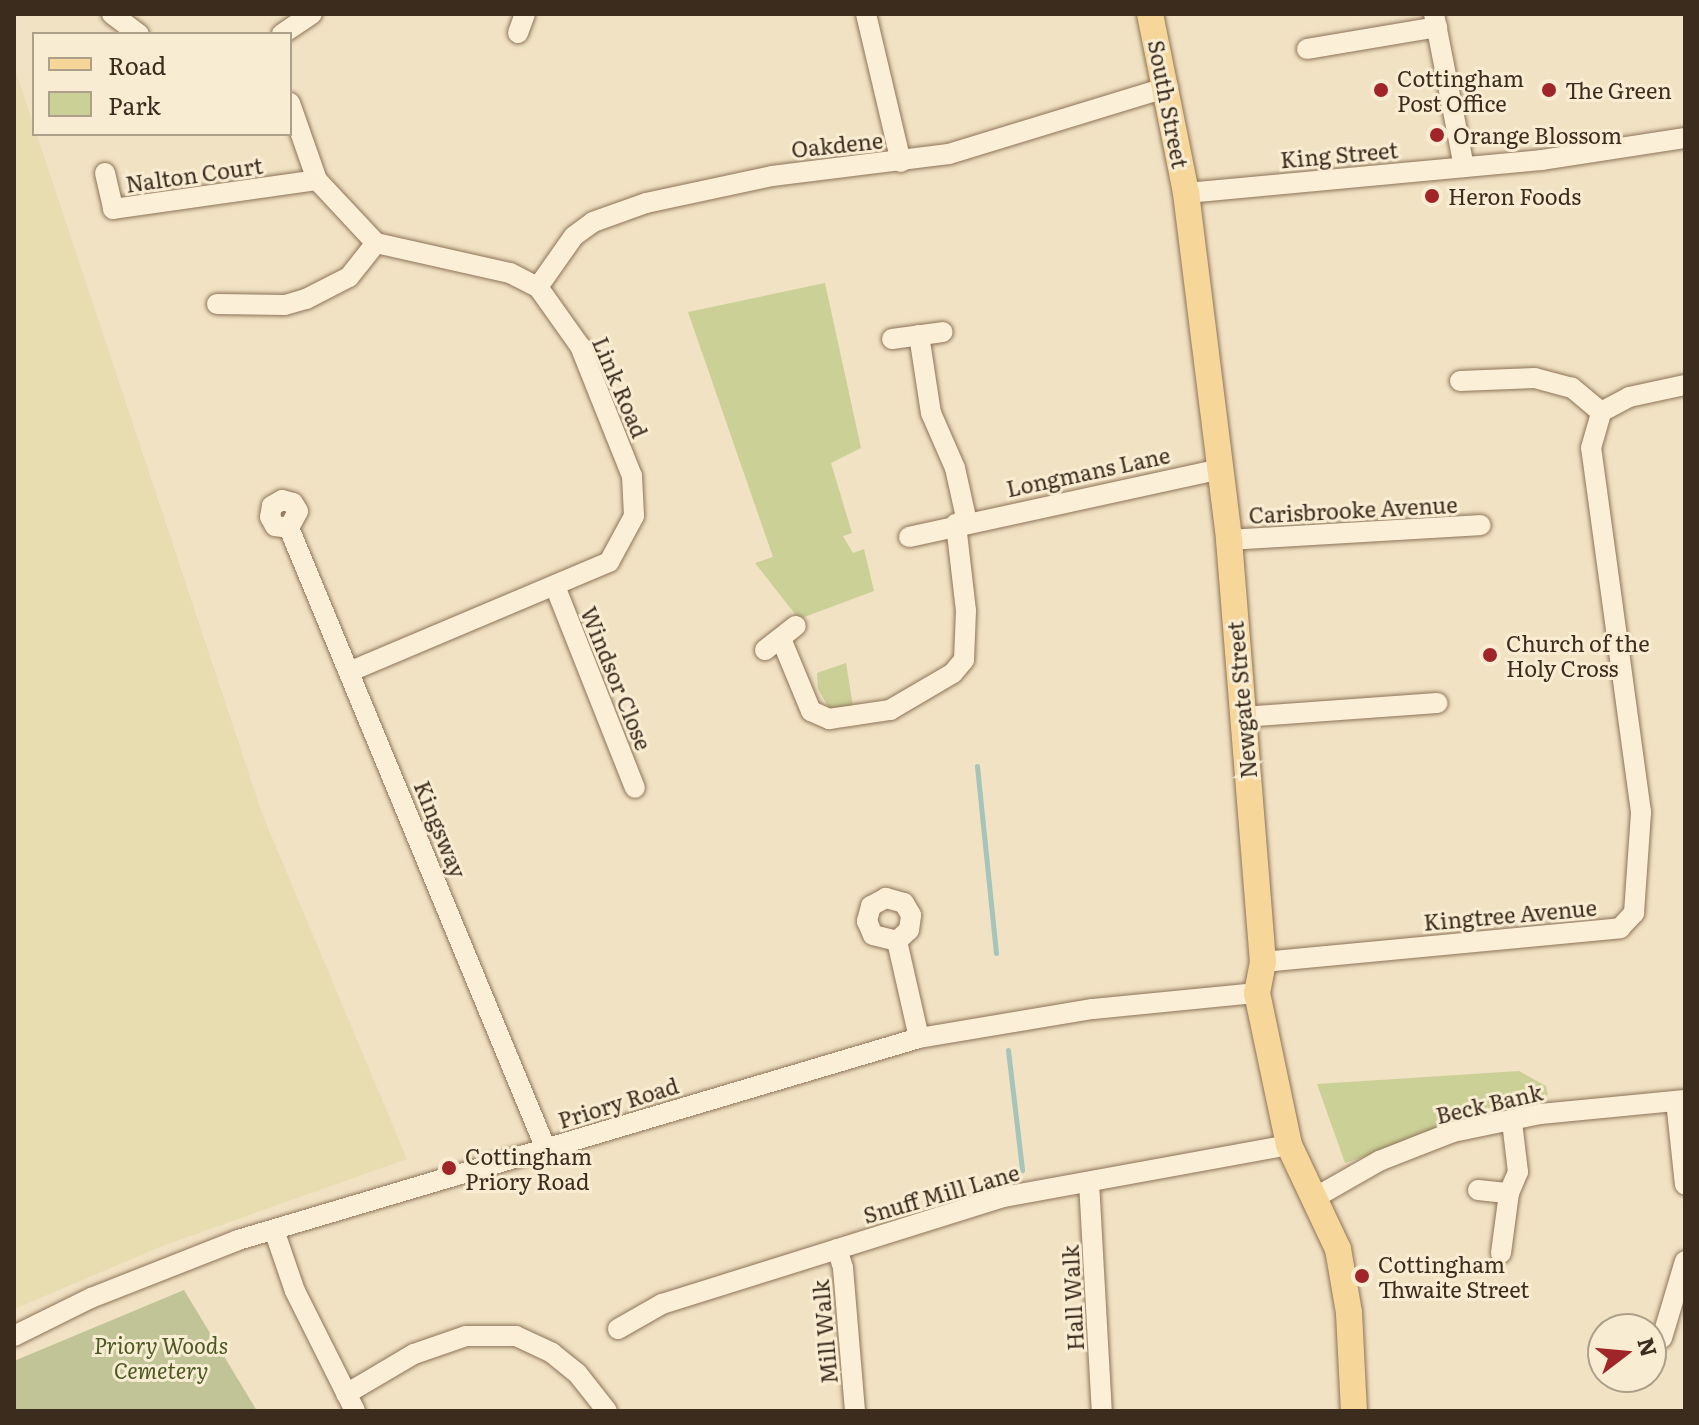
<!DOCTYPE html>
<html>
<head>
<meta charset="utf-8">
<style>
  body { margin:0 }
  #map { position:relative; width:1699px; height:1425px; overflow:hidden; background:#f1e2c3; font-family:Literata,serif }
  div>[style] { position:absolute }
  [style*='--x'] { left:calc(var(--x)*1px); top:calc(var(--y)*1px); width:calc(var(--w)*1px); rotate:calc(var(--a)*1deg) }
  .farmland>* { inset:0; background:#e7ddb0 }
  .green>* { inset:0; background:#cad096 }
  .cemetery>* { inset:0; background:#c0c496 }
  .stream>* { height:5px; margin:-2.5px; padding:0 2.5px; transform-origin:2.5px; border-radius:2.5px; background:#a6c4ba }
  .roads { filter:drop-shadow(0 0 2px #8d7359) drop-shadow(0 0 2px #8d7359) }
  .minor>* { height:20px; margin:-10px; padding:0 10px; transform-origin:10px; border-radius:10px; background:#fbf0d7 }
  .major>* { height:26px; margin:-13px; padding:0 13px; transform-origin:13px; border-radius:13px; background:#f6d799 }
  .dots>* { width:22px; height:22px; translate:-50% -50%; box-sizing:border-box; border:4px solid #f8edd3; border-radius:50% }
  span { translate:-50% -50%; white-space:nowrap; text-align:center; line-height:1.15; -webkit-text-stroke:6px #f8edd3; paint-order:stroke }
  .poi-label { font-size:22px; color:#3c2c1e }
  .left { translate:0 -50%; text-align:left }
  .street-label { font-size:22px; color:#3c2c1e }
  .park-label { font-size:22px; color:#4d5923; font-style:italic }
  .frame { position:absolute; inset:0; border:16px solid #3c2c1e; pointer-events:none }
  .legend { position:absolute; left:32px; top:32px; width:260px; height:104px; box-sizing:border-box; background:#f8edd3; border:2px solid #ada08b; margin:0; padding:10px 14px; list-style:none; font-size:24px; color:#3c2c1e }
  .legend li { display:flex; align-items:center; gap:16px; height:40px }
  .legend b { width:40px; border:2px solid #ada08b }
  .north { position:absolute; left:1587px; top:1313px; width:80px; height:80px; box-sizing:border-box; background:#f8edd3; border:2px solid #ada08b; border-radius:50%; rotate:74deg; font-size:22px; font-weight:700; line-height:32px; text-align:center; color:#3c2c1e }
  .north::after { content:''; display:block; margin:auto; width:28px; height:36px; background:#a02528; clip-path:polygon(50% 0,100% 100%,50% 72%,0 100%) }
</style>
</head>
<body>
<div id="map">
  <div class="farmland">
    <div style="clip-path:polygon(14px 66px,263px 816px,407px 1159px,165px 1245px,14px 1309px)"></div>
  </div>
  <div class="green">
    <div style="clip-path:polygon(825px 283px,861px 448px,831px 463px,852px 533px,843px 536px,853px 553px,864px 549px,874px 591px,799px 619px,755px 563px,773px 557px,688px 312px)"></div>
    <div style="clip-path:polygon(846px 663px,853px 706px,829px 708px,818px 689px,817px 673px)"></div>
    <div style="clip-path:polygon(1519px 1071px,1546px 1086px,1548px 1095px,1345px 1163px,1317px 1084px)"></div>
  </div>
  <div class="cemetery">
    <div style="clip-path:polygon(184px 1290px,257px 1411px,14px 1411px,14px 1361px)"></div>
  </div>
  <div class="stream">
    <div style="--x:977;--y:766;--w:188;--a:84.2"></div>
    <div style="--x:1008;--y:1050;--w:121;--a:83.3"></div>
  </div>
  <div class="roads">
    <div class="minor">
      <div style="--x:112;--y:14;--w:34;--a:37"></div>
      <div style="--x:866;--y:14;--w:152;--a:76.7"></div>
      <div style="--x:1434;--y:14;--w:156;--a:78.9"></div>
      <div style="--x:518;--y:33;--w:20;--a:-70"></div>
      <div style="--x:282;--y:34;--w:36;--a:-34"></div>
      <div style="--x:1307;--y:49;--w:132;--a:-9.6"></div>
      <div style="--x:290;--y:103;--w:82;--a:70.7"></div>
      <div style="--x:317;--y:180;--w:86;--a:46.9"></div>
      <div style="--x:376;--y:243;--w:137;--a:12.6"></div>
      <div style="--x:510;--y:273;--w:31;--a:27"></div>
      <div style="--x:538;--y:287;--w:72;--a:54.6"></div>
      <div style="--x:580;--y:346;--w:140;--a:68.2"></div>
      <div style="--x:632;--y:476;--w:40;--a:87.1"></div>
      <div style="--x:634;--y:516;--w:52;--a:118.5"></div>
      <div style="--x:609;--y:562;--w:282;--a:157.1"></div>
      <div style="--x:105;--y:173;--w:37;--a:77"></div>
      <div style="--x:113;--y:209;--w:206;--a:-8.1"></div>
      <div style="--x:1186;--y:193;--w:357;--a:-5.3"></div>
      <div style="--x:1541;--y:160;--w:146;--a:-8.7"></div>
      <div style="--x:538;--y:287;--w:62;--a:-54.8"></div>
      <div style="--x:574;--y:236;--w:24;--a:-36"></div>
      <div style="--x:593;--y:222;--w:56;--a:-19.7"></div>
      <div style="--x:646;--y:203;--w:129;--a:-12.1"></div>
      <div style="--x:772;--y:176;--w:178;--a:-7.1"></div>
      <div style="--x:949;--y:154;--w:229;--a:-17"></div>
      <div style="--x:217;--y:304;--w:68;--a:0.8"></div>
      <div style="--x:285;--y:305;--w:22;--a:-16"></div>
      <div style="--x:306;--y:299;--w:48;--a:-27.1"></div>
      <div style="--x:349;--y:277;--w:43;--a:-51.5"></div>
      <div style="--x:919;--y:335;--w:79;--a:81.3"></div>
      <div style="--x:931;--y:413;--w:60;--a:66.4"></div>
      <div style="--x:955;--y:468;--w:55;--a:77.5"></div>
      <div style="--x:892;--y:339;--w:51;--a:-7.8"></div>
      <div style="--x:1601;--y:412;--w:32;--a:-28"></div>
      <div style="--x:1629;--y:397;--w:57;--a:-12.1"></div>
      <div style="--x:289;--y:528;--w:19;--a:-62"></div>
      <div style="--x:298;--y:511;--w:9;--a:-122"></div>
      <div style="--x:293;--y:503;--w:11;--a:-165"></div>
      <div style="--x:282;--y:500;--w:12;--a:149"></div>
      <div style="--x:272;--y:506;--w:11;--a:100"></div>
      <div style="--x:270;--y:517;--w:10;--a:61"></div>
      <div style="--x:275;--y:526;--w:14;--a:8"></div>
      <div style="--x:289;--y:528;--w:672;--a:67.52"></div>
      <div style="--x:909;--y:537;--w:318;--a:-12.3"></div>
      <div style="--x:1229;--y:540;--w:252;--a:-3.4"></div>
      <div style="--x:555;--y:586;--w:217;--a:68.4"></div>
      <div style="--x:782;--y:641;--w:76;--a:67.5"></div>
      <div style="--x:811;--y:711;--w:20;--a:24"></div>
      <div style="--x:829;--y:719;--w:62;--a:-8.4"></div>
      <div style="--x:890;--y:710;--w:73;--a:-30.4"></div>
      <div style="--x:953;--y:673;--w:17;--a:-50"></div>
      <div style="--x:964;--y:660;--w:49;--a:-87.7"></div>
      <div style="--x:966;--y:611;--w:88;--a:-96.6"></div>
      <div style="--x:765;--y:650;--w:39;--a:-38"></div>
      <div style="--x:1242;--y:717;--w:196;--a:-4.1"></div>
      <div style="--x:897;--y:941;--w:16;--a:-43"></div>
      <div style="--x:909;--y:930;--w:15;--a:-82"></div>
      <div style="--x:911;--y:915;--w:14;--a:-120"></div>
      <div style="--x:904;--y:903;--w:19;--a:-164"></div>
      <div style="--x:886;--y:898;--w:17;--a:152"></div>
      <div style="--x:871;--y:906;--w:16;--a:105"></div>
      <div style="--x:867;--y:921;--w:15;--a:67"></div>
      <div style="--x:873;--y:935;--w:25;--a:14"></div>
      <div style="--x:897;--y:941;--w:99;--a:77.2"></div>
      <div style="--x:1263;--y:962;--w:359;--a:-5.4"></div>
      <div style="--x:1620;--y:928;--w:21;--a:-47"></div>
      <div style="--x:1634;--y:913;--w:101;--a:-86"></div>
      <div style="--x:1641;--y:812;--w:367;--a:-97.8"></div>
      <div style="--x:1591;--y:448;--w:37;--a:-74"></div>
      <div style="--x:1601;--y:412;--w:38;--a:-140"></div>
      <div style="--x:1572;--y:388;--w:38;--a:-165"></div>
      <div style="--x:1535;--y:378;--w:75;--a:177.7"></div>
      <div style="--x:1676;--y:1101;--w:84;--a:83.9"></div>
      <div style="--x:1089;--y:1182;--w:229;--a:86.8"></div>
      <div style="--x:1478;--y:1190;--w:31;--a:6"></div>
      <div style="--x:1316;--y:1197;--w:73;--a:-29.7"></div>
      <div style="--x:1379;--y:1161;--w:79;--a:-21.4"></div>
      <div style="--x:1453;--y:1132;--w:89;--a:-11.7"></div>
      <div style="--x:1540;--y:1114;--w:146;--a:-5.5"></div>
      <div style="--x:274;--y:1230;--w:65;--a:71"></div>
      <div style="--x:295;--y:1291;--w:134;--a:63.4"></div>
      <div style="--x:837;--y:1249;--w:20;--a:72"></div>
      <div style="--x:843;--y:1268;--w:144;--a:85.2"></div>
      <div style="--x:1501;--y:1253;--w:61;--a:-82.4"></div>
      <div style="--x:1509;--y:1193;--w:23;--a:-67"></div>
      <div style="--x:1518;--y:1172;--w:50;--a:-96.8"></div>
      <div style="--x:618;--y:1329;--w:51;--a:-29.6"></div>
      <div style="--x:662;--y:1304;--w:357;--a:-17.4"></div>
      <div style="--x:1003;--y:1197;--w:291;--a:-10.3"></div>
      <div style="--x:14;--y:1336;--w:86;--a:-26.3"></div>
      <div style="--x:91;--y:1298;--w:158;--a:-21.5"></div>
      <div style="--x:238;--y:1240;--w:710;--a:-16.52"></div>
      <div style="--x:919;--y:1038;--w:176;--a:-9.5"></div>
      <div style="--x:1093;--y:1009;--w:165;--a:-5.6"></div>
      <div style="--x:1662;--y:1338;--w:80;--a:-73.4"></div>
      <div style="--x:346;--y:1394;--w:79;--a:-30.5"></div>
      <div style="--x:414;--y:1354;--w:55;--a:-19.1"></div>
      <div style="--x:466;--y:1336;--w:50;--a:0"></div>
      <div style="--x:516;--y:1336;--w:40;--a:25"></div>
      <div style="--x:552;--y:1353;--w:32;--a:39"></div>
      <div style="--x:577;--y:1373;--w:48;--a:51.7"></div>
    </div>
    <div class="major">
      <div style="--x:1150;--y:14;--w:183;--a:78.6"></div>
      <div style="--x:1186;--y:193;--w:350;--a:82.9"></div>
      <div style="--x:1229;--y:540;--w:423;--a:85.4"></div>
      <div style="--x:1263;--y:962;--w:32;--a:101"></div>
      <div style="--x:1257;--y:993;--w:155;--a:78.1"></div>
      <div style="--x:1289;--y:1145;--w:115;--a:64.8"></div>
      <div style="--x:1338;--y:1249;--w:65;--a:80.2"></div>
      <div style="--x:1349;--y:1313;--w:98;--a:87.1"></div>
    </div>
  </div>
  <div class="dots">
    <div style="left:1381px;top:90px;background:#a02528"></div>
    <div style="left:1549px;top:90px;background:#a02528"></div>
    <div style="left:1437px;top:135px;background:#a02528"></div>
    <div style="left:1432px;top:196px;background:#a02528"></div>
    <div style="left:1490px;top:655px;background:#a02528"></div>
    <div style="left:449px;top:1168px;background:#a02528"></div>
    <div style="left:1362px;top:1276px;background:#a02528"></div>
  </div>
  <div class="poi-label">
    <span class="left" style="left:1397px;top:90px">Cottingham<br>Post Office</span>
    <span class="left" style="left:1565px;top:90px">The Green</span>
    <span class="left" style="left:1453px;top:135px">Orange Blossom</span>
    <span class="left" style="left:1448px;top:196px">Heron Foods</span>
    <span class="left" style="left:1506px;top:655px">Church of the<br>Holy Cross</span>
    <span class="left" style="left:465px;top:1168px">Cottingham<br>Priory Road</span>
    <span class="left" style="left:1378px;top:1276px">Cottingham<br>Thwaite Street</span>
  </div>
  <div class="street-label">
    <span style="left:1169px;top:104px;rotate:79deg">South Street</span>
    <span style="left:837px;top:144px;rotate:-6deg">Oakdene</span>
    <span style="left:1339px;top:154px;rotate:-5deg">King Street</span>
    <span style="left:194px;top:174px;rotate:-8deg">Nalton Court</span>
    <span style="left:621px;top:387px;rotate:67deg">Link Road</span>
    <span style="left:1088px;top:471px;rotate:-12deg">Longmans Lane</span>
    <span style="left:1353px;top:509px;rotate:-3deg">Carisbrooke Avenue</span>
    <span style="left:617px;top:678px;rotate:68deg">Windsor Close</span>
    <span style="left:1241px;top:700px;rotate:-95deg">Newgate Street</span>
    <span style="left:441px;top:829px;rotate:68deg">Kingsway</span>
    <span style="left:1510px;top:914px;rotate:-5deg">Kingtree Avenue</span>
    <span style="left:618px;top:1102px;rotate:-17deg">Priory Road</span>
    <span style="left:1489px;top:1103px;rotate:-13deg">Beck Bank</span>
    <span style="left:941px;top:1193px;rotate:-16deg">Snuff Mill Lane</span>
    <span style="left:1072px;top:1298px;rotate:-93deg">Hall Walk</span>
    <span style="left:824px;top:1332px;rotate:-95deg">Mill Walk</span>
  </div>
  <div class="park-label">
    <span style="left:161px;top:1357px">Priory Woods<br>Cemetery</span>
  </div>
  <div class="frame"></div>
  <ul class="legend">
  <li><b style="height:10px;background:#f6d799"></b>Road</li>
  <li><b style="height:22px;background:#cad096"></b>Park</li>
  </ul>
  <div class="north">N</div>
</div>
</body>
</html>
